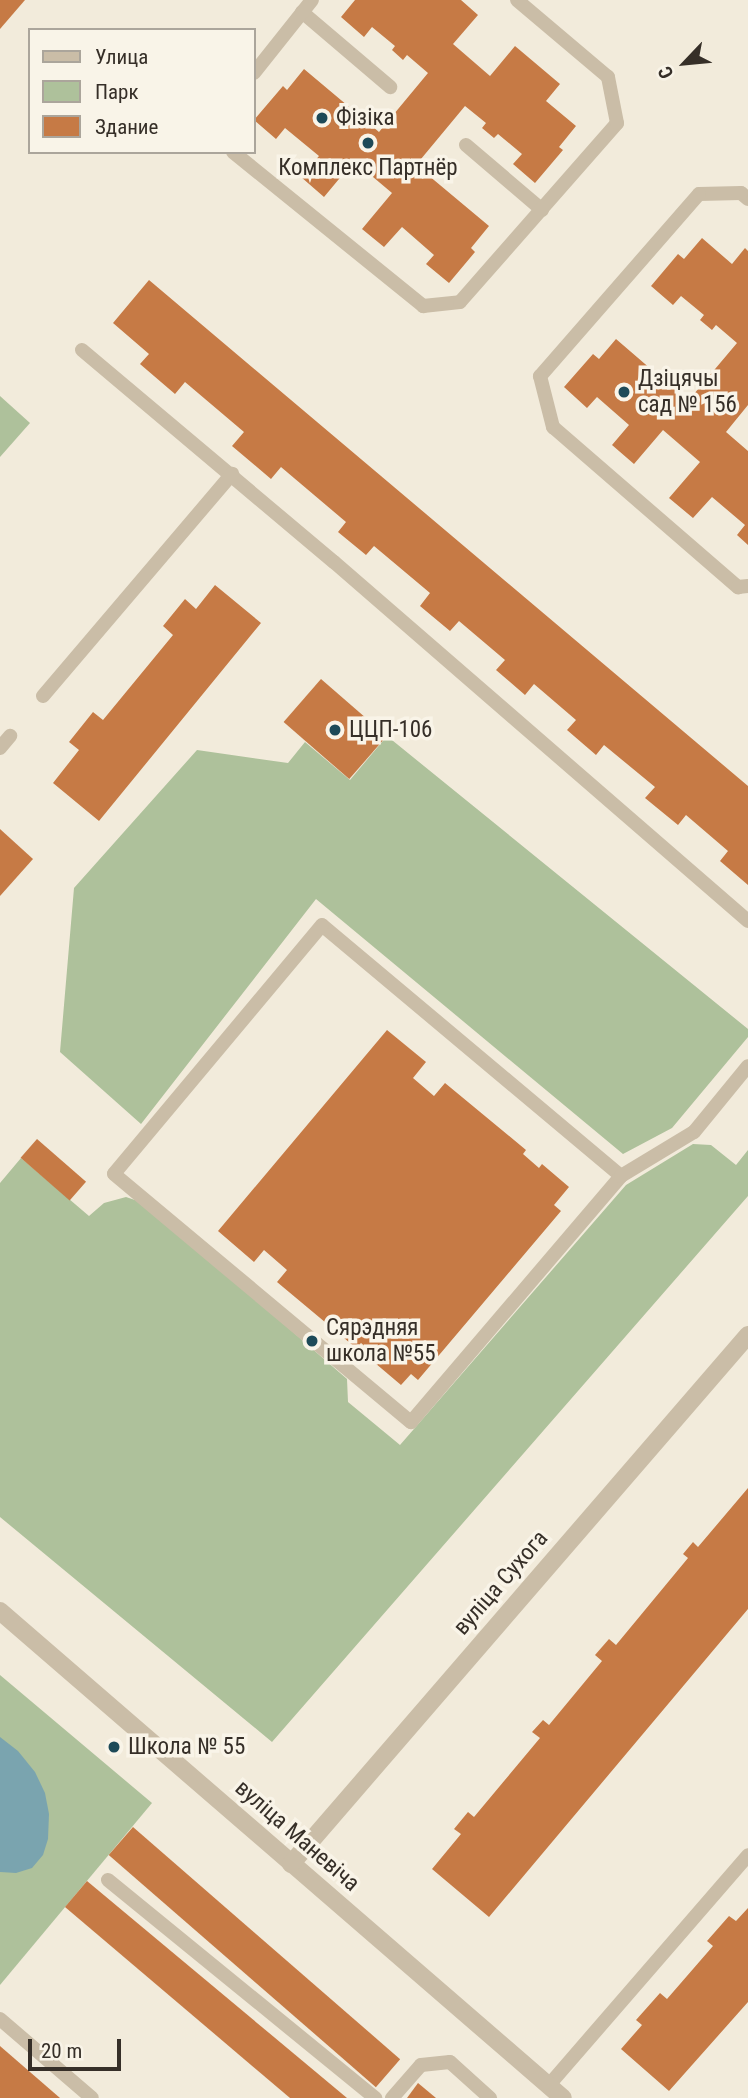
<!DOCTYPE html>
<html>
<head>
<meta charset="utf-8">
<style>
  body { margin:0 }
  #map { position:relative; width:748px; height:2098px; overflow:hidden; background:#f2ebdb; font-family:"Roboto Condensed",sans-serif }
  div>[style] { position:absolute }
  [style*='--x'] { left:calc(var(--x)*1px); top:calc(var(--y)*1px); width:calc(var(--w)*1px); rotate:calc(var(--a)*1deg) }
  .green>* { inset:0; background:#aec19b }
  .water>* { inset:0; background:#7aa4af }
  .building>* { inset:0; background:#c67a45; transform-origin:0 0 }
  .service>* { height:14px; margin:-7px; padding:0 7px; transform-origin:7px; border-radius:7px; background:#cabda7 }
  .tertiary>* { height:18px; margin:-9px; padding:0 9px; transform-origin:9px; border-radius:9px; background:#cabda7 }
  .dots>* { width:19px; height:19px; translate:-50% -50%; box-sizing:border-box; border:4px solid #f9f4e8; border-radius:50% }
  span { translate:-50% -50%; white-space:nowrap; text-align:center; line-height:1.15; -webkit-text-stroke:7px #f9f4e8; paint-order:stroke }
  .poi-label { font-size:23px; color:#362f28 }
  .left { translate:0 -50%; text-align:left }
  .street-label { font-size:23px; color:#362f28 }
  .legend { position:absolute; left:28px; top:28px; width:228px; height:126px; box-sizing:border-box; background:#f9f4e8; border:2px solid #aba59b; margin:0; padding:9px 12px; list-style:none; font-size:21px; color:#362f28 }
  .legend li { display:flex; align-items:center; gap:14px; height:35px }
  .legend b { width:35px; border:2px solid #aba59b }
  .north { position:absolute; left:650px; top:28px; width:70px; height:70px; -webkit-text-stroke:5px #f9f4e8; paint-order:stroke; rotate:244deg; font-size:19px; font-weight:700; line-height:28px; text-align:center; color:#362f28 }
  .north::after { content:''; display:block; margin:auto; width:24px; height:32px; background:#362f28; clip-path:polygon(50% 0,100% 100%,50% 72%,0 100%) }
  .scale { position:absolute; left:28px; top:2039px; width:93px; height:32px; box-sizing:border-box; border:4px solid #362f28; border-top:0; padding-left:9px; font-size:21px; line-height:24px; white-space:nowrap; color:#362f28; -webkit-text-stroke:5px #f9f4e8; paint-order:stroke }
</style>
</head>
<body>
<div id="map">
  <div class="green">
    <div style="clip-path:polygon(0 396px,30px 423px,0 457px)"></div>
    <div style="clip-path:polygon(387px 736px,748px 1029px,748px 1037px,672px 1128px,623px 1154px,316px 899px,141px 1124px,60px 1052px,74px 888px,197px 750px,288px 763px,305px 742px,350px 780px)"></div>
    <div style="clip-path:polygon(693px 1144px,711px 1145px,736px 1165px,748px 1150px,748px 1196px,272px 1742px,0 1517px,0 1183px,21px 1158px,89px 1216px,104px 1203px,126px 1197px,144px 1203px,347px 1379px,348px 1402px,400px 1445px,626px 1185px)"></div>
    <div style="clip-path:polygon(0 1675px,152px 1803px,0 1985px)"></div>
  </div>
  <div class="water">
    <div style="clip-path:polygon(0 1737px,18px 1751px,35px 1772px,45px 1793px,49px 1814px,48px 1839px,43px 1855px,32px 1868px,16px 1873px,0 1872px)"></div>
  </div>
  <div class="building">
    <div style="clip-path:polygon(0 0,25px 0,0 29px)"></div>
    <div style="clip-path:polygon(355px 0,461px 0,478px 15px,453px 44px,490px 76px,515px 46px,560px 84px,546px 101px,576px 126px,559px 147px,563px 150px,535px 183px,513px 164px,522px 154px,498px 134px,494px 138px,482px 128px,486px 123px,465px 106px,416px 165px,489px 226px,471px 248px,475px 252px,449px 283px,426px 264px,434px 255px,402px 227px,384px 247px,362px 229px,392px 193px,354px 161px,324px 197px,301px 177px,319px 156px,285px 128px,276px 139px,254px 120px,283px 86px,287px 90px,304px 69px,379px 132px,428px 73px,407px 55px,403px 60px,392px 50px,395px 46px,372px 27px,364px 37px,341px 17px)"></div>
    <div style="clip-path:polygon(702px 238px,732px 264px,745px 248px,748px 251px,748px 405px,726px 432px,748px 451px,748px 545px,737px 535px,745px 525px,712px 497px,693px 518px,669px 498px,700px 462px,663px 430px,634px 464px,612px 445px,629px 425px,597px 397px,587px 408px,564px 387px,593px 354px,599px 359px,616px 339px,688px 401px,737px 343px,716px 325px,712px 330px,700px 320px,704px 315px,681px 296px,673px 305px,651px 286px,678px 254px,684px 259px)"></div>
    <div style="clip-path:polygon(149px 280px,748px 786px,748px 885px,720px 861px,728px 851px,686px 815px,678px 825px,645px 798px,655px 787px,604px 745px,596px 755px,567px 730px,576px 720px,534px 684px,525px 695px,496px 670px,505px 660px,459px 621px,450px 631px,420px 606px,430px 593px,374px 546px,366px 555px,338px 532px,346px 522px,281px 467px,271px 479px,232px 446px,244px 432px,185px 382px,175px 394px,140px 364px,149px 354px,113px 323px)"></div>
    <div style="clip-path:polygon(215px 585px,261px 623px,99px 821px,53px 783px,79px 750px,69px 742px,93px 712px,103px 720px,173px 635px,163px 626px,185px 599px,196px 609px)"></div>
    <div style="left:321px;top:679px;width:87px;height:57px;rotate:41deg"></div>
    <div style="clip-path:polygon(0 829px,33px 859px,0 896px)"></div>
    <div style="clip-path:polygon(387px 1030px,426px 1062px,413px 1078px,434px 1096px,445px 1083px,526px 1150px,523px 1154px,539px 1168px,542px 1164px,569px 1187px,554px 1205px,561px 1211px,418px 1380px,411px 1374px,401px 1385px,375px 1363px,379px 1358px,361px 1343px,356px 1348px,277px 1282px,287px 1270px,264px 1250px,254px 1262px,218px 1231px)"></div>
    <div style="left:37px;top:1139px;width:65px;height:25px;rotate:41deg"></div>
    <div style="clip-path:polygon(748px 1488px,748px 1609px,489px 1917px,432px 1869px,461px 1834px,454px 1829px,468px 1812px,474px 1817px,540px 1738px,532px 1732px,543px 1720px,549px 1725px,602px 1661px,595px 1655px,609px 1639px,616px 1645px,688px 1558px,683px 1554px,693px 1542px,698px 1547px)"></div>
    <div style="left:133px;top:1827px;width:354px;height:37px;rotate:41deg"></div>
    <div style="clip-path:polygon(87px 1881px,347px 2098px,290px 2098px,65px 1907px)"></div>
    <div style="clip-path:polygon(748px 1908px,748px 2002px,669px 2091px,621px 2049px,642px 2025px,636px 2020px,660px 1993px,667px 1999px,713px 1946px,707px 1941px,729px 1916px,736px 1921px)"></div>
    <div style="clip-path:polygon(0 2046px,60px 2098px,0 2098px)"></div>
    <div style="clip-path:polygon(418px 2083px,436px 2098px,407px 2098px)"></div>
  </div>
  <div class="service">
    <div style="--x:302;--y:12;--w:116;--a:40.4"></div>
    <div style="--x:254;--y:73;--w:93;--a:-51.5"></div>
    <div style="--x:466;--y:145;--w:100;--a:40.5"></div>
    <div style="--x:233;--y:152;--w:245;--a:39"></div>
    <div style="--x:423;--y:306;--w:37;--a:-6"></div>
    <div style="--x:460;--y:302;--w:238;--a:-48.7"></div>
    <div style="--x:617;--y:123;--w:47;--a:-101.1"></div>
    <div style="--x:608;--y:77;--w:119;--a:-139.8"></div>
    <div style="--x:748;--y:199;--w:9;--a:-139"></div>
    <div style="--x:741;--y:193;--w:42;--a:178.6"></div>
    <div style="--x:699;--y:194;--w:242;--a:131.1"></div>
    <div style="--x:540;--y:376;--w:53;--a:75.7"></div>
    <div style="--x:553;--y:427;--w:245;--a:40.9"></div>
    <div style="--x:738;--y:587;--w:10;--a:-6"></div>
    <div style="--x:82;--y:350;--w:329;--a:40.1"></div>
    <div style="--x:334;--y:562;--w:548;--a:40.93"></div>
    <div style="--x:43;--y:696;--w:292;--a:-49.6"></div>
    <div style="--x:0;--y:748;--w:16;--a:-50"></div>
    <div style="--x:621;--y:1176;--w:390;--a:-140"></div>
    <div style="--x:322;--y:925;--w:324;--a:129.9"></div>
    <div style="--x:114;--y:1174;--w:387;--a:39.9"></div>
    <div style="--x:411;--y:1422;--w:323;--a:-49.5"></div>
    <div style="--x:621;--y:1176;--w:85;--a:-31.1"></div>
    <div style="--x:694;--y:1132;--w:85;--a:-50.7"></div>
    <div style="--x:108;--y:1880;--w:345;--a:39.2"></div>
    <div style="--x:0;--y:2019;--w:121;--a:40.7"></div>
    <div style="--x:549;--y:2085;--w:304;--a:-49.1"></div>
    <div style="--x:392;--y:2098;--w:44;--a:-48.7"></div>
    <div style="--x:421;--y:2065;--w:29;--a:-6"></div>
    <div style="--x:450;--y:2062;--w:54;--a:42"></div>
  </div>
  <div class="tertiary">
    <div style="--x:0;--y:1611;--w:744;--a:40.86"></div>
    <div style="--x:291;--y:1864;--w:699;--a:-49.18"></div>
  </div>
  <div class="dots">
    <div style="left:322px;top:118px;background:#1d4a58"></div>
    <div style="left:368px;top:143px;background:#1d4a58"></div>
    <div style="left:624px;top:392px;background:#1d4a58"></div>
    <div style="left:335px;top:730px;background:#1d4a58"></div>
    <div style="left:312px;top:1341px;background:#1d4a58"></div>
    <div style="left:114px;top:1747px;background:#1d4a58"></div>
  </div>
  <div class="poi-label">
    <span class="left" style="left:336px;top:118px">Фізіка</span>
    <span style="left:368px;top:168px">Комплекс Партнёр</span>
    <span class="left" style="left:638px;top:392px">Дзіцячы<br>сад № 156</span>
    <span class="left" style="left:349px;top:730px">ЦЦП-106</span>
    <span class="left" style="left:326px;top:1341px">Сярэдняя<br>школа №55</span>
    <span class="left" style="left:128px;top:1747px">Школа № 55</span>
  </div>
  <div class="street-label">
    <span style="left:501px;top:1583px;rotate:-49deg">вуліца Сухога</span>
    <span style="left:297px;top:1836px;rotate:41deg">вуліца Маневіча</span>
  </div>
  <ul class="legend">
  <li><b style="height:9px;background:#cabda7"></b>Улица</li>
  <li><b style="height:19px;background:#aec19b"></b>Парк</li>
  <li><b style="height:19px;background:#c67a45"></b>Здание</li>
  </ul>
  <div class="north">С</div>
  <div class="scale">20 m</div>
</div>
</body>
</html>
